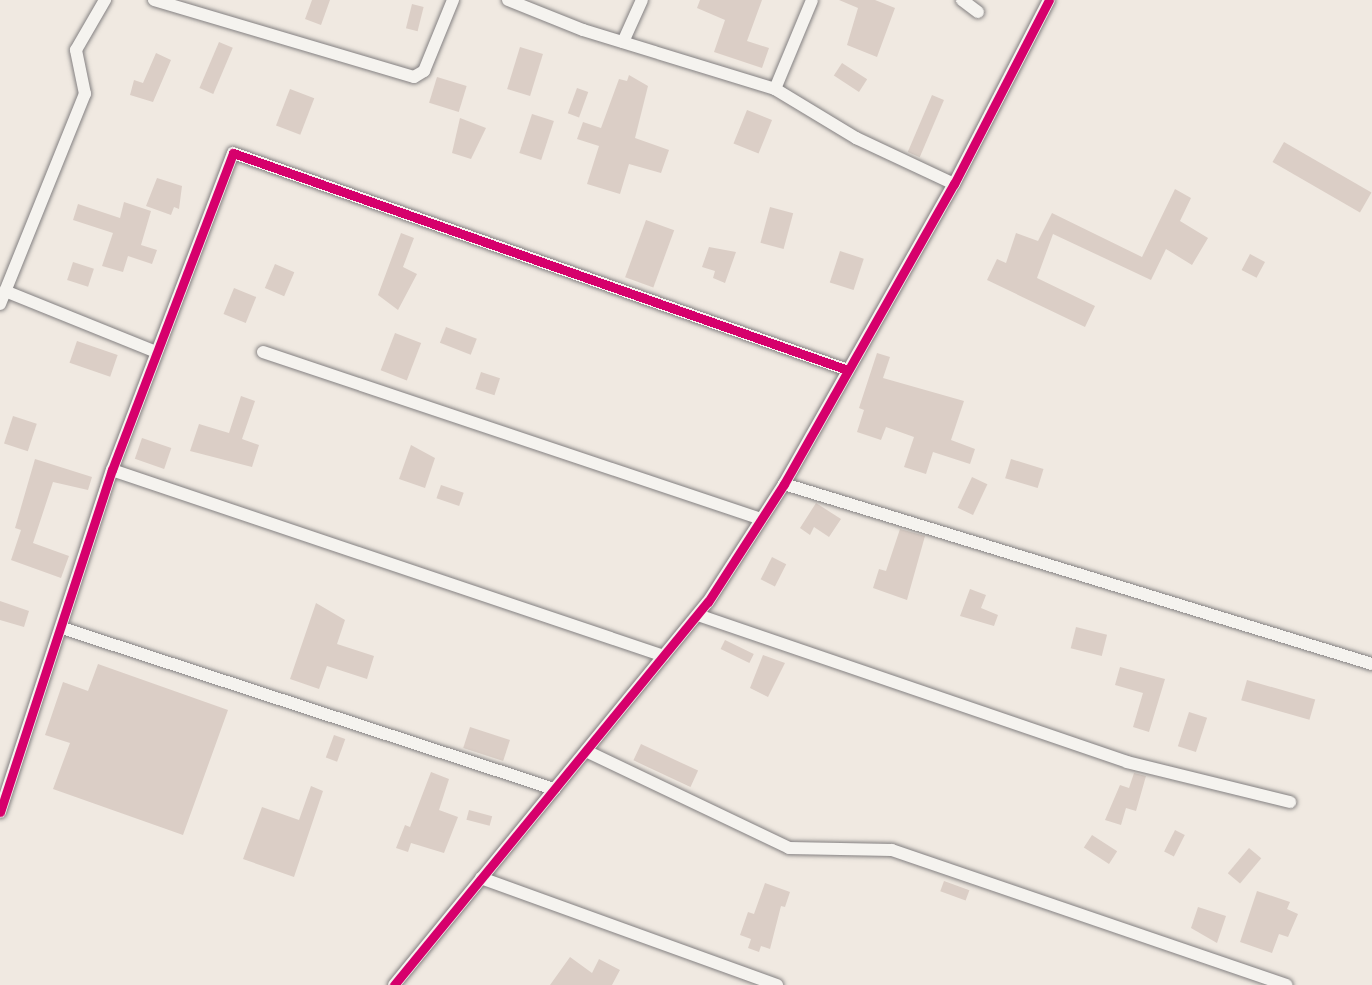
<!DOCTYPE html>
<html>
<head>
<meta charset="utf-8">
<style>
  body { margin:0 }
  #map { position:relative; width:1372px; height:985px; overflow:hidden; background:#f0e9e1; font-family:"Patrick Hand",sans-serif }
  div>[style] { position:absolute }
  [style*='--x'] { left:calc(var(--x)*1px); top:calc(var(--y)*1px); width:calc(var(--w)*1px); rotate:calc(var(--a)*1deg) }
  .building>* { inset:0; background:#dbcec6; transform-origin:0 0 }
  .roads { filter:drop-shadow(0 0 2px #838081) drop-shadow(0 0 2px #838081) }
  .minor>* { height:12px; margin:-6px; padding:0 6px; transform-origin:6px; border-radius:6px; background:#f5f3ef }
  .cycleway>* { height:9px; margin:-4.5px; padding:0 4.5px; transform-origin:4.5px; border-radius:4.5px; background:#d6006c }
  span { translate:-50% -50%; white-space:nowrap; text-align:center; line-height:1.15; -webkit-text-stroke:7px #fbf7ec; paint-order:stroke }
</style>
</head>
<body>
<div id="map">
  <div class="building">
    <div style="clip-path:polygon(312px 0,330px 0,321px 25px,305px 19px)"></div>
    <div style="clip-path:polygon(700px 0,762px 0,747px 41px,769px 48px,762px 68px,714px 52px,725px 20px,697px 8px)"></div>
    <div style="clip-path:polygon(839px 0,875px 0,895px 8px,877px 57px,847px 45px,858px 8px)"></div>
    <div style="left:412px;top:4px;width:12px;height:25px;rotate:14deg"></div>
    <div style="left:219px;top:42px;width:15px;height:50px;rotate:23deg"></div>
    <div style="left:520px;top:47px;width:24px;height:44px;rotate:17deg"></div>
    <div style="clip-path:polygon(156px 53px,171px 60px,153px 102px,130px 95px,134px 80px,143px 83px)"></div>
    <div style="left:842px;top:63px;width:30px;height:15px;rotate:33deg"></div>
    <div style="clip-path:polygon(629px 75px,648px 86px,635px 138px,669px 150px,661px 173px,629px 164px,620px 194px,587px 184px,599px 146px,577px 139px,583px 122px,601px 128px,619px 79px,627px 81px)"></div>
    <div style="left:437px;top:77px;width:31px;height:27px;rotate:17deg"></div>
    <div style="left:577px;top:88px;width:12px;height:27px;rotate:20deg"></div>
    <div style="left:290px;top:89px;width:26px;height:39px;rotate:21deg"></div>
    <div style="left:932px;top:95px;width:13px;height:62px;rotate:23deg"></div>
    <div style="left:747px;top:110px;width:27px;height:36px;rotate:22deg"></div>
    <div style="left:532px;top:114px;width:23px;height:41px;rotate:18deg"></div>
    <div style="clip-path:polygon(460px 118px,486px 128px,471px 159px,452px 153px)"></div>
    <div style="left:1284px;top:142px;width:101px;height:23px;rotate:30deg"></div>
    <div style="clip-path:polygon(157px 178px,182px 186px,179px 209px,174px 207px,171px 215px,146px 206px)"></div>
    <div style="clip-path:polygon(1175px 189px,1191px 198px,1180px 221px,1208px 238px,1192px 265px,1166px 249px,1151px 280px,1053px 234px,1037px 278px,1095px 306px,1085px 327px,987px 280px,997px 259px,1006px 263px,1016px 233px,1038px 241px,1052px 213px,1142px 257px)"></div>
    <div style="clip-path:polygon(124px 202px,151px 211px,141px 245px,157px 250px,152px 264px,128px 256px,123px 272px,102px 266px,113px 233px,73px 220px,78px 204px,120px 218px)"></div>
    <div style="left:770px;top:207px;width:24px;height:37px;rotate:15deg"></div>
    <div style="left:646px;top:220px;width:30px;height:61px;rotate:20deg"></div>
    <div style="clip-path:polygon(401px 233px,414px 238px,403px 267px,417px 274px,398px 310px,378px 295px)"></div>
    <div style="clip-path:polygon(709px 247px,736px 252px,725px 283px,713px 278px,715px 271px,702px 267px)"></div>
    <div style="left:840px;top:251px;width:25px;height:33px;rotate:18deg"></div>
    <div style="left:1250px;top:254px;width:17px;height:18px;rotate:28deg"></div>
    <div style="left:73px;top:262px;width:22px;height:19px;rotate:18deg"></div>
    <div style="left:275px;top:264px;width:21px;height:26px;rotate:23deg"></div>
    <div style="left:234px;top:288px;width:24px;height:28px;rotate:22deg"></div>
    <div style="left:446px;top:327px;width:33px;height:17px;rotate:21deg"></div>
    <div style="left:395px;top:333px;width:28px;height:40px;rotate:21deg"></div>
    <div style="left:77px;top:341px;width:43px;height:23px;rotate:19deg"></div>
    <div style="clip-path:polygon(877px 353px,890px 357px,883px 378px,964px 401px,951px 440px,975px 449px,970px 464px,933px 452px,926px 474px,904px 467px,914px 437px,886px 427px,881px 440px,857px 432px,864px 410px,859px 408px)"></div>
    <div style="left:481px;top:372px;width:20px;height:18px;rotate:18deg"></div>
    <div style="clip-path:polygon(241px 396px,255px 401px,242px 439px,259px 445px,252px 467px,190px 451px,199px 424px,229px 433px)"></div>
    <div style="left:13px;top:416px;width:25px;height:29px;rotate:18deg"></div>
    <div style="left:142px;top:438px;width:31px;height:22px;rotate:19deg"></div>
    <div style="clip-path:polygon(411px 445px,435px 458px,425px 488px,399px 479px)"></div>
    <div style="clip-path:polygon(35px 459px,92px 477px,88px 490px,53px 482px,33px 543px,69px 556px,61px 578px,11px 560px,21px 530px,15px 528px)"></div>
    <div style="left:1011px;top:459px;width:34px;height:20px;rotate:17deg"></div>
    <div style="left:972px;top:477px;width:17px;height:34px;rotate:25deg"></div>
    <div style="left:441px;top:485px;width:24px;height:14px;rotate:19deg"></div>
    <div style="clip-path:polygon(816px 503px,841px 519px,829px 537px,814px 527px,810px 535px,800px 528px)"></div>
    <div style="clip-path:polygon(900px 529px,925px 536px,907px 600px,873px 588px,879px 569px,886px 571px)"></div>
    <div style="left:772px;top:557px;width:16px;height:25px;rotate:27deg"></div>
    <div style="clip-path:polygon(970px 589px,986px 595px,981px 608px,998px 615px,994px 626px,960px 616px)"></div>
    <div style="clip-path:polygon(0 601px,29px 611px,24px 627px,0 620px)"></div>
    <div style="clip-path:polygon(316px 603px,345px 620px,337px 644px,374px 656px,367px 679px,327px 666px,319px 689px,290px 679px)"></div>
    <div style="left:1076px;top:627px;width:32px;height:22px;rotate:14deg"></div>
    <div style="left:725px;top:640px;width:32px;height:10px;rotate:26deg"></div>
    <div style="clip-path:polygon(763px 655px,785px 663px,768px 697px,750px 688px)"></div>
    <div style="clip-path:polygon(98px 664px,228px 710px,183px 835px,53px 789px,70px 743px,45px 735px,63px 682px,88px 691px)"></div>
    <div style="clip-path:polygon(1120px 667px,1165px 679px,1149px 732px,1133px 727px,1143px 693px,1115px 685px)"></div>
    <div style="left:1247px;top:680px;width:71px;height:21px;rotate:16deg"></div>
    <div style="left:1189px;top:712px;width:19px;height:36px;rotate:18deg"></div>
    <div style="left:470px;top:727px;width:42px;height:22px;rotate:18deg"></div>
    <div style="left:334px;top:735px;width:12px;height:24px;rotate:20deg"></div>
    <div style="left:641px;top:744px;width:63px;height:18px;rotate:25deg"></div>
    <div style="clip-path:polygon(431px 772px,449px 779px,439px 810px,458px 817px,444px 853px,411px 843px,408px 852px,396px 848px,405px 825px,410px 827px)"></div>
    <div style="clip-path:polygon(1134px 773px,1146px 776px,1136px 811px,1126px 808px,1121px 825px,1105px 820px,1120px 785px,1129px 788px)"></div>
    <div style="clip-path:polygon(311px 786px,323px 791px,294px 877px,243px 859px,262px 807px,299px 820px)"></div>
    <div style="left:469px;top:810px;width:24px;height:10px;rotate:15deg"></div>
    <div style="left:1175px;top:830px;width:11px;height:24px;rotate:27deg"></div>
    <div style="left:1092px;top:835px;width:30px;height:15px;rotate:33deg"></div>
    <div style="left:1249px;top:848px;width:16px;height:33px;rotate:40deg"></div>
    <div style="left:944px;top:881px;width:27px;height:11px;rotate:20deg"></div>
    <div style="clip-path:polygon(765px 883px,790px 892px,785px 907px,781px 906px,770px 949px,761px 946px,759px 952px,748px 948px,751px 939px,740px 935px,748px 912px,754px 914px)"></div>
    <div style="clip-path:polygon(1257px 891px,1290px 902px,1287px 909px,1298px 914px,1288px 937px,1279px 934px,1272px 953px,1240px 942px)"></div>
    <div style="clip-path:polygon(1198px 907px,1226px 916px,1217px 943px,1191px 928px)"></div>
    <div style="clip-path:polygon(570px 957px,592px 973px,599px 959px,620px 970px,612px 985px,550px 985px)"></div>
  </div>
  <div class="roads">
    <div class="minor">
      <div style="--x:154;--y:0;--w:271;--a:16.5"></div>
      <div style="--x:414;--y:77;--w:12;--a:-31"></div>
      <div style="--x:424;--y:71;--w:77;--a:-67.8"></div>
      <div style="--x:508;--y:0;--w:81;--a:21.8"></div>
      <div style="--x:583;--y:30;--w:201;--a:17.1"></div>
      <div style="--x:775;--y:89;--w:95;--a:31.2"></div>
      <div style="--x:856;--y:138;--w:108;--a:25.1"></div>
      <div style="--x:962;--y:0;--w:20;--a:37"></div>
      <div style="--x:623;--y:42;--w:46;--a:-65.7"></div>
      <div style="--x:775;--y:89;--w:96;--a:-67.4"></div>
      <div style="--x:5;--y:291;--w:163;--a:22"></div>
      <div style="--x:0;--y:304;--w:227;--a:-68"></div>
      <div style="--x:85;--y:94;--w:45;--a:-101.6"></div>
      <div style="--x:76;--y:50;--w:58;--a:-59.9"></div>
      <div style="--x:263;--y:352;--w:525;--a:18.54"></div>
      <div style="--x:112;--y:470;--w:582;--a:18.62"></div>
      <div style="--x:784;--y:484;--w:615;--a:17.02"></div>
      <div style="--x:698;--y:615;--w:453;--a:18.9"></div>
      <div style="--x:1127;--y:762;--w:168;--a:13.8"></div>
      <div style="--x:62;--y:628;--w:518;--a:18.12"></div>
      <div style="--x:586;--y:751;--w:225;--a:25.5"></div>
      <div style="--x:789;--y:848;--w:103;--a:1.1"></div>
      <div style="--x:892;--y:850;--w:417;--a:18.9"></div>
      <div style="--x:0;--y:812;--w:360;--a:-71.9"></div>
      <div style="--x:112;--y:470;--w:339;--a:-69.1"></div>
      <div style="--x:233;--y:153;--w:652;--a:19.44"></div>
      <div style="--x:481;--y:878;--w:315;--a:19.9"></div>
      <div style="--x:394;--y:985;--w:495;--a:-50.7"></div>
      <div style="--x:708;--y:602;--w:140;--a:-57.2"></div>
      <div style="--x:784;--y:484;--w:345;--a:-60.5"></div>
      <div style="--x:954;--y:184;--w:207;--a:-62.7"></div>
    </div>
  </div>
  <div class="cycleway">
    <div style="--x:0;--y:812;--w:360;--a:-71.9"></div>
    <div style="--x:112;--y:470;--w:339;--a:-69.1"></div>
    <div style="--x:233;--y:153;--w:652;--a:19.44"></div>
    <div style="--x:394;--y:985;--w:495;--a:-50.7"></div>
    <div style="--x:708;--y:602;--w:140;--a:-57.2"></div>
    <div style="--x:784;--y:484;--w:345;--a:-60.5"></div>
    <div style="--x:954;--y:184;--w:207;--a:-62.7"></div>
  </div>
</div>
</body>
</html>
